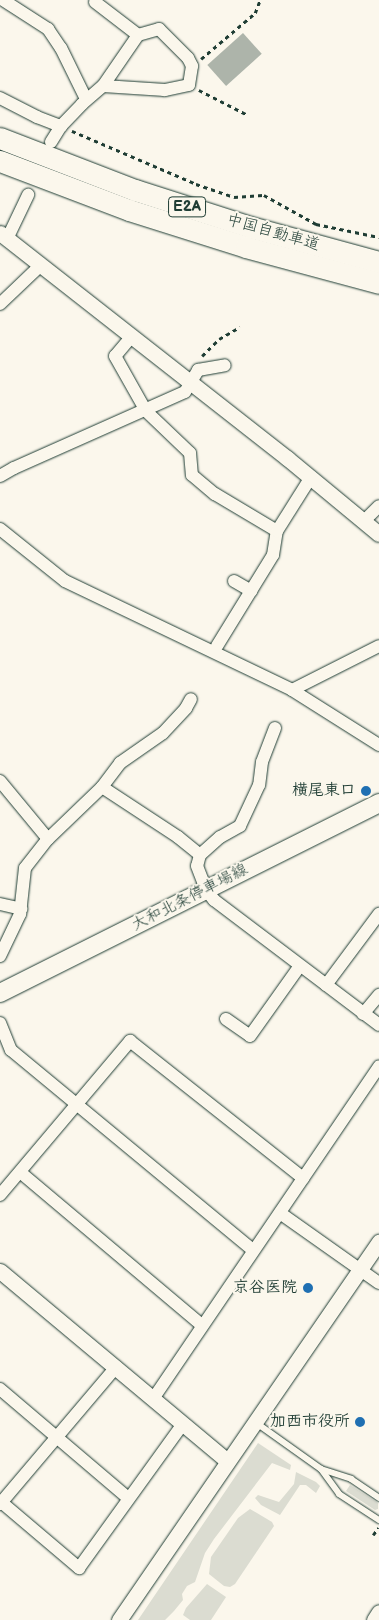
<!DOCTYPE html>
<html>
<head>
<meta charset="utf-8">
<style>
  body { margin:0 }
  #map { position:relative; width:379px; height:1620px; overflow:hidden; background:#fbf7ec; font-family:"Balsamiq Sans","Klee One",sans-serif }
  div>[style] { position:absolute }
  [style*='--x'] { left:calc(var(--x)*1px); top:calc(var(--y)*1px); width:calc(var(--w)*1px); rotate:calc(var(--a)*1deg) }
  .green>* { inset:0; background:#dbdcd1 }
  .water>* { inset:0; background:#adb4aa; transform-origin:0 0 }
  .path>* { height:2.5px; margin-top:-1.25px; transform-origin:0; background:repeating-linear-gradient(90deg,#1f3d34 0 4px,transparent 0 8px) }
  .roads { filter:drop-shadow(0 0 1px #1f3d34) drop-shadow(0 0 1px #1f3d34) }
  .service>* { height:6px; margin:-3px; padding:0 3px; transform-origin:3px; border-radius:3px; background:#fbf7ec }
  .minor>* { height:12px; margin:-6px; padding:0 6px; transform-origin:6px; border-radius:6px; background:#fbf7ec }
  .tertiary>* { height:15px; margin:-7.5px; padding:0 7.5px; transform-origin:7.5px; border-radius:7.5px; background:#fbf7ec }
  .secondary>* { height:18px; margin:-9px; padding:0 9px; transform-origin:9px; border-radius:9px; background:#fbf7ec }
  .motorway>* { height:21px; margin:-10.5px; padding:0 10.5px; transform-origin:10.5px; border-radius:10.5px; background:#fbf7ec }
  .dots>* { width:14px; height:14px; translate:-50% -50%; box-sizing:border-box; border:2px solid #fbf7ec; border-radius:50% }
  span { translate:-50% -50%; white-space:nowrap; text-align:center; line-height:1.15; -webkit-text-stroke:4px #fbf7ec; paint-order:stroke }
  .shield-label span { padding:1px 4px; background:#fbf7ec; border:1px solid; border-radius:4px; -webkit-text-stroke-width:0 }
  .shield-label { font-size:15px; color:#1f3d34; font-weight:700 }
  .street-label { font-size:16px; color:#1f3d34 }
  .poi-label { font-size:16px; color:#1f3d34; font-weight:700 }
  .right { translate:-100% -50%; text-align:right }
</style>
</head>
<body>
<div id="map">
  <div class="green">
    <div style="clip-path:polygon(258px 1443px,291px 1465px,290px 1470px,272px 1463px,214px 1539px,205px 1553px,195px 1582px,187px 1586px,182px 1594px,183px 1600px,174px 1611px,165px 1620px,138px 1620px)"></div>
    <div style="clip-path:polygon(296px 1472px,316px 1482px,320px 1486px,316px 1493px,306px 1485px,300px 1485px,280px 1515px,261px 1505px,255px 1498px,258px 1495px,279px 1502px,294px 1484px)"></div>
    <div style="clip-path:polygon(350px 1485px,378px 1503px,378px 1509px,375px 1510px,346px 1491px)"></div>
    <div style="clip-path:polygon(250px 1509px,272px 1522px,274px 1526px,235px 1584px,230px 1587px,224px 1586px,209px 1574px,211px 1557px,238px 1518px)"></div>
    <div style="clip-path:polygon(207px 1584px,226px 1597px,211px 1620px,190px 1620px,183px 1615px,186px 1608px)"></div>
  </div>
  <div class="water">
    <div style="left:243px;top:33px;width:28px;height:48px;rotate:48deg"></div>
  </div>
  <div class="path">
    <div style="--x:201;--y:59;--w:71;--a:-40.4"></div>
    <div style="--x:255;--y:13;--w:14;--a:-69"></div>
    <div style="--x:199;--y:90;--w:53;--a:27.1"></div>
    <div style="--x:72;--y:131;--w:135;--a:23.1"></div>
    <div style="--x:196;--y:184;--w:40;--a:18.9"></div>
    <div style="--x:234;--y:197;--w:30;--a:-4"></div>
    <div style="--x:264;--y:195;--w:60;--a:29.1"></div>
    <div style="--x:316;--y:224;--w:64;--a:11.7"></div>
    <div style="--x:202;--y:356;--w:24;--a:-45"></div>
    <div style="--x:219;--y:339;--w:24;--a:-30"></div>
    <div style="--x:373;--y:1535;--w:9;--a:-54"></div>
  </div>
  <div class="roads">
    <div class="service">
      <div style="--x:255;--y:1422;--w:81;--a:35.5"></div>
      <div style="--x:321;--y:1469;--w:31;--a:54"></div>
      <div style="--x:339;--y:1494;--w:48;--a:33"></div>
      <div style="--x:321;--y:1469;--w:32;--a:18"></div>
      <div style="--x:351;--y:1479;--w:34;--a:34"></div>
    </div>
    <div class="minor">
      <div style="--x:3;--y:0;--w:54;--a:32.8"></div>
      <div style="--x:48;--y:29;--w:23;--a:56"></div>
      <div style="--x:61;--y:48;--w:57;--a:63.9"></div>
      <div style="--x:95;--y:2;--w:54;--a:37.5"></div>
      <div style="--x:0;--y:98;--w:42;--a:27.2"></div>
      <div style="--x:37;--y:117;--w:26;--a:21"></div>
      <div style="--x:51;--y:142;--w:19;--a:-58"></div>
      <div style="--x:61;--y:126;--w:30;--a:-46"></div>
      <div style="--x:82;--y:104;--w:28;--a:-41"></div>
      <div style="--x:103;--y:86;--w:62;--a:-55.5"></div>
      <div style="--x:138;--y:35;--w:22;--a:-16"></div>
      <div style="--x:159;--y:29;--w:41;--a:45"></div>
      <div style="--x:188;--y:58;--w:9;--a:63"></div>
      <div style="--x:192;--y:66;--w:19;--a:99"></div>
      <div style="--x:189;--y:85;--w:25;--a:168"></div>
      <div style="--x:165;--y:90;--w:62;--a:-176.3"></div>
      <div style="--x:8;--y:237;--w:47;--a:-64.5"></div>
      <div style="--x:0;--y:304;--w:57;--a:-43.6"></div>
      <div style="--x:132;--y:336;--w:26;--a:130"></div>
      <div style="--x:115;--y:356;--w:63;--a:60.6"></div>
      <div style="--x:146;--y:411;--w:61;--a:43.7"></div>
      <div style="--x:190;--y:453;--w:22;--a:85"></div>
      <div style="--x:192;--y:475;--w:30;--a:40"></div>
      <div style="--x:215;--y:494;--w:72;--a:30.8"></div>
      <div style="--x:0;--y:476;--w:16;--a:-30"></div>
      <div style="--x:14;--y:468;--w:187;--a:-24"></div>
      <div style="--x:185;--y:392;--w:26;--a:-59"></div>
      <div style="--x:198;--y:370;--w:27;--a:-10"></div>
      <div style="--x:364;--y:521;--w:21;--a:-45"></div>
      <div style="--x:0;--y:529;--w:83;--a:38.7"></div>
      <div style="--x:65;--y:581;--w:252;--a:25.6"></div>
      <div style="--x:292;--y:690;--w:103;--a:32.3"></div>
      <div style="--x:234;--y:581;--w:20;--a:30"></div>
      <div style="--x:217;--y:646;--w:107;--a:-58.4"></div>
      <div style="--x:273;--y:555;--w:24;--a:-81"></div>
      <div style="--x:277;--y:531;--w:64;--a:-57.8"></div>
      <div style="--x:292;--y:690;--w:97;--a:-26.8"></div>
      <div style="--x:275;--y:728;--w:36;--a:111"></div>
      <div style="--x:262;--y:762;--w:23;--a:97"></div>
      <div style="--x:259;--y:785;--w:45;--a:114.9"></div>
      <div style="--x:240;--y:826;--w:23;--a:151"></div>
      <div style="--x:220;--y:837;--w:27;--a:138"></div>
      <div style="--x:200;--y:855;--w:11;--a:105"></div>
      <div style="--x:197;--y:866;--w:26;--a:69"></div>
      <div style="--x:206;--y:890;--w:13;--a:51"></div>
      <div style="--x:214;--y:900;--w:207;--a:37.1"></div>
      <div style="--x:0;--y:781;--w:75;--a:50.4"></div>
      <div style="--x:102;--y:787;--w:91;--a:33.3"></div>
      <div style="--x:178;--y:837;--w:28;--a:39"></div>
      <div style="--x:0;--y:904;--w:22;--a:13"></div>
      <div style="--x:0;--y:956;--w:47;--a:-64.5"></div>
      <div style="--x:20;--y:914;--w:46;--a:-83.8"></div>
      <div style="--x:25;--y:868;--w:37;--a:-52"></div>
      <div style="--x:48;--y:839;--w:75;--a:-43.9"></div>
      <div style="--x:102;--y:787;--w:30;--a:-53"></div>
      <div style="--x:120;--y:763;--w:52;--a:-34.9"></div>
      <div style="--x:163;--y:733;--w:34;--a:-47"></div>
      <div style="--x:186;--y:708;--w:10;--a:-61"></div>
      <div style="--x:326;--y:985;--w:89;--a:-53.3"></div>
      <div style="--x:363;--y:1014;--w:25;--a:-50"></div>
      <div style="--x:226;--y:1019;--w:29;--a:35"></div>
      <div style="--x:250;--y:1036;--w:85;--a:-54.6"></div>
      <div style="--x:0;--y:1023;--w:29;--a:68"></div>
      <div style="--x:11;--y:1050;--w:314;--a:39.6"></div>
      <div style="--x:20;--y:1172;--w:238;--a:40.1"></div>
      <div style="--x:0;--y:1195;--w:202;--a:-49.8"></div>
      <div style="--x:130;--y:1041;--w:221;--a:38.4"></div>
      <div style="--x:280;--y:1213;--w:121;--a:35.3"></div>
      <div style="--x:0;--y:1389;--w:168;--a:40.4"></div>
      <div style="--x:153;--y:1399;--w:402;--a:-55.8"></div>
      <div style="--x:0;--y:1501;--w:104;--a:40.3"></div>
      <div style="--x:79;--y:1568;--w:176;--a:-54.2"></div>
      <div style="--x:0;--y:1504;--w:180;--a:-49.7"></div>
    </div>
    <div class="tertiary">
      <div style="--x:0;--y:233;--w:365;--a:38.1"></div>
      <div style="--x:287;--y:458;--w:119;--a:39.6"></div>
      <div style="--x:0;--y:1271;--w:296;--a:39.9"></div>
      <div style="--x:119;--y:1620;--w:459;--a:-55.5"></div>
      <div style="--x:374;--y:1620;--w:9;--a:-58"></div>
    </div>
    <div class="secondary">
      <div style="--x:0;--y:993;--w:424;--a:-26.6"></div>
    </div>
    <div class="motorway">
      <div style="--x:0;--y:138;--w:145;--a:21.1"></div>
      <div style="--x:135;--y:190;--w:121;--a:17.8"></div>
      <div style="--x:250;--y:227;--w:134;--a:15.2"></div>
      <div style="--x:0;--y:161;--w:138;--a:20.8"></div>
      <div style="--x:129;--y:210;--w:123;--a:17.5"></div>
      <div style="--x:246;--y:247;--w:138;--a:15.1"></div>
    </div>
  </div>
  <div class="dots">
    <div style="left:366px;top:791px;background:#1f6fb2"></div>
    <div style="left:308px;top:1288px;background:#1f6fb2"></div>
    <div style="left:360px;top:1422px;background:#1f6fb2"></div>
  </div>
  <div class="shield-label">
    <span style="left:187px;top:207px">E2A</span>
  </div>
  <div class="street-label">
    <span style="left:273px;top:233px;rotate:16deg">中国自動車道</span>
    <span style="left:190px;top:898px;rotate:-27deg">大和北条停車場線</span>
  </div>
  <div class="poi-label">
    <span class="right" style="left:356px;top:791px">横尾東口</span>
    <span class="right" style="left:297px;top:1288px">京谷医院</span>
    <span class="right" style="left:350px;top:1422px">加西市役所</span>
  </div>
</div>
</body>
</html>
